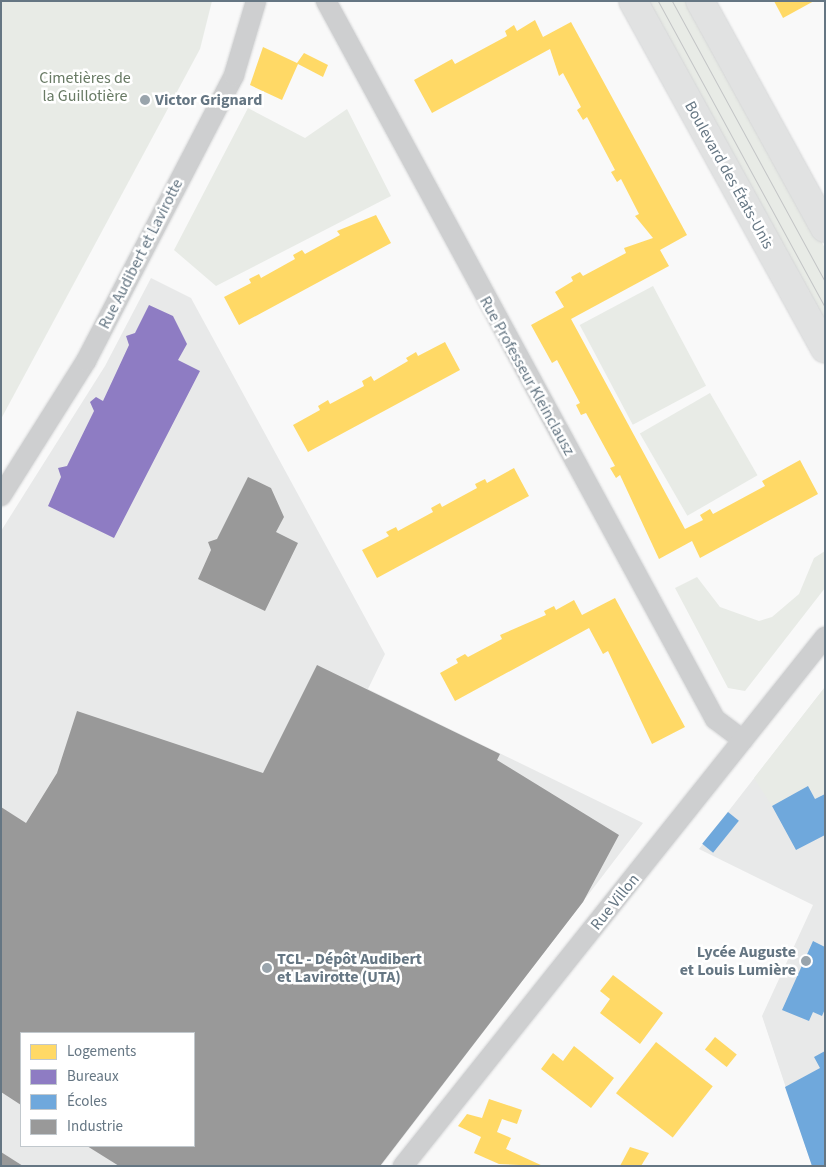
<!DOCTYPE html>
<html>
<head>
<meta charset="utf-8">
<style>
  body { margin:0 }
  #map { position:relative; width:826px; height:1167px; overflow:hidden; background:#f9f9f9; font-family:"Source Sans 3",sans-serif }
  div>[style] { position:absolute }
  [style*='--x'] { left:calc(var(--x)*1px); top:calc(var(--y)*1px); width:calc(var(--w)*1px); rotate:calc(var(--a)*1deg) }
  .built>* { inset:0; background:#e8e9e9 }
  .green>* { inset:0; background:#e8ebe6; transform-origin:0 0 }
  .homes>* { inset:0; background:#ffd966; transform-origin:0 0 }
  .offices>* { inset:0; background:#8e7cc3 }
  .schools>* { inset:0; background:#6fa8dc; transform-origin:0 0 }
  .industry>* { inset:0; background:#999 }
  .roads { filter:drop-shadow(0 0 1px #d5d6d7) drop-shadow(0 0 1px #d5d6d7) }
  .street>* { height:20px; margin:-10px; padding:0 10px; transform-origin:10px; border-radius:10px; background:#cecfd0 }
  .secondary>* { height:28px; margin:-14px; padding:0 14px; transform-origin:14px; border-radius:14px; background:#e1e2e2 }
  .tram>* { height:1px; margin:-0.5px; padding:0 0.5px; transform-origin:0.5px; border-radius:0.5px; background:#c3c5c6 }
  .dots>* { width:14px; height:14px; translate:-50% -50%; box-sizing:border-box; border:2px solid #fff; border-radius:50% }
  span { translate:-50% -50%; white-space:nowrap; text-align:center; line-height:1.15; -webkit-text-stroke:5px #fff; paint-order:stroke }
  .park-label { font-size:16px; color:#687a64 }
  .poi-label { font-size:16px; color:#657683; font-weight:700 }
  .left { translate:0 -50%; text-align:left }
  .right { translate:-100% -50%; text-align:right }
  .street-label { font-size:16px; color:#657683 }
  .frame { position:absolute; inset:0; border:2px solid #657683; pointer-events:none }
  .legend { position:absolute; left:20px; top:1032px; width:175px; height:115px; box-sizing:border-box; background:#fff; border:1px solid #c1c8cd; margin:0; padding:6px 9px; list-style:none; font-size:15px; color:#657683 }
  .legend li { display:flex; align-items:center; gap:10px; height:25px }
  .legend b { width:25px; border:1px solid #c1c8cd }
</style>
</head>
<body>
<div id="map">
  <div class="built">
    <div style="clip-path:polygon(evenodd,151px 278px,191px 298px,385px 654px,368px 689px,643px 823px,381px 1166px,1px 1166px,1px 531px,105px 366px,151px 278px,21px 1033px,194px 1033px,194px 1146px,21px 1146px,21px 1033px)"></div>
    <div style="clip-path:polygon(825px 687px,825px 1166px,812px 1166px,762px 1016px,813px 905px,699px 849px)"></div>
  </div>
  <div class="green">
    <div style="clip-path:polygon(1px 1px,212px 1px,200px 49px,1px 419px)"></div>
    <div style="clip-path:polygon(642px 1px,690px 1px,825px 248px,825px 336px)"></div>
    <div style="clip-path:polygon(248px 108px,305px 138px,347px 109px,391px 196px,216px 286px,174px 250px)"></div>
    <div style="left:653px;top:286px;width:113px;height:83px;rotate:62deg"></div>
    <div style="left:710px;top:393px;width:95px;height:81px;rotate:60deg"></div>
    <div style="clip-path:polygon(825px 551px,825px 588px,745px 691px,728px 688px,675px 588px,697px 577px,720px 607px,759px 621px,772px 617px,799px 594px,814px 558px)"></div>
    <div style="clip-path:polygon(825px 687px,825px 794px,815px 799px,808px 786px,772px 806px,754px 778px)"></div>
  </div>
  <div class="homes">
    <div style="clip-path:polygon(774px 1px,814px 1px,783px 18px)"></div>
    <div style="clip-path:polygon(535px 20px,543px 37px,571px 22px,687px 235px,660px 250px,669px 266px,571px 319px,685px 529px,703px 520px,700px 515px,710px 509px,713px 514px,765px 486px,762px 481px,800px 460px,818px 494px,700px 558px,692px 541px,659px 559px,620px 475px,616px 478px,610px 468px,615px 466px,586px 413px,581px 415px,576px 405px,580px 403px,557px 360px,552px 363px,531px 325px,564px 307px,555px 292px,573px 281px,571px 277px,580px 272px,583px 276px,626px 253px,624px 248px,653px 238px,635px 216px,639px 214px,621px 179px,617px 182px,611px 172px,615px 170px,587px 117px,583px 120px,577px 110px,581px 107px,563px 73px,559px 76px,550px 49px,432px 113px,414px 80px,452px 59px,455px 64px,507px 36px,505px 31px,514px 25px,517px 31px)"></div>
    <div style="clip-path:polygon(263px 47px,297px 63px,304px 53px,328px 65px,323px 77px,298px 64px,282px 100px,250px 85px)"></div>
    <div style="clip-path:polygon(376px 215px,391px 243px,239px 325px,224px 297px,251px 283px,249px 279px,259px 274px,261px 278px,295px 259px,293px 255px,302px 250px,305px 254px,340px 235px,337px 231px)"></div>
    <div style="clip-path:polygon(445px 342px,460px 370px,308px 452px,293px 425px,320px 410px,318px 406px,328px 400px,330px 404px,364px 386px,362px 381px,371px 376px,374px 381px,408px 361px,406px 358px,416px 352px,418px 356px)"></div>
    <div style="clip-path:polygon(514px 468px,529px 496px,377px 578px,362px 550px,389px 536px,386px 532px,396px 527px,398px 531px,433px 512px,431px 508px,440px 503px,442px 507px,477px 488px,475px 484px,485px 479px,487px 483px)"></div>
    <div style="clip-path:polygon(615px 598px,685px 727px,652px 744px,608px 651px,603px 654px,589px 628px,455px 701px,440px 673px,458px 663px,456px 659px,465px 654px,468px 657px,502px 639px,500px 635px,546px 615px,544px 611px,554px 606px,556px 610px,574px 600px,582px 615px)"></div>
    <div style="clip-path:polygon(613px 975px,663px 1013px,640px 1044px,600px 1013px,610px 999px,600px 991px)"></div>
    <div style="left:715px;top:1037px;width:28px;height:16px;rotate:39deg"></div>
    <div style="left:656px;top:1042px;width:72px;height:65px;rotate:38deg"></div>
    <div style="clip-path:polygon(574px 1046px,614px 1078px,591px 1108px,541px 1069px,553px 1053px,563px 1061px)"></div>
    <div style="clip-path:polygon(489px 1099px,522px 1110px,517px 1124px,502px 1119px,497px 1132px,511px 1138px,506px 1149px,543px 1166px,499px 1164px,474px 1153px,481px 1137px,458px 1126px,467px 1114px,482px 1118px)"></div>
    <div style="clip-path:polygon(630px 1147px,649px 1153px,641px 1166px,620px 1166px)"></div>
  </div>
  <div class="offices">
    <div style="clip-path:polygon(149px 305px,173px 316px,187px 344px,178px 360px,200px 371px,114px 538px,48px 506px,61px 477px,58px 468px,67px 466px,94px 411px,90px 402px,96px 397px,103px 401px,129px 345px,126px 336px,135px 333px)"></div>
  </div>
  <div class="schools">
    <div style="clip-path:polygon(808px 786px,815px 799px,825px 794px,825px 835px,796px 850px,772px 806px)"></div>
    <div style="left:728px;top:812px;width:14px;height:41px;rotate:39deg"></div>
    <div style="clip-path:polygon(813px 941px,825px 947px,825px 1009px,822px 1016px,813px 1012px,809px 1021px,782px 1010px)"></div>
    <div style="clip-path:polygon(825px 1051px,825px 1166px,812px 1166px,785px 1087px,820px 1068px,814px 1057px)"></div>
  </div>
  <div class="industry">
    <div style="clip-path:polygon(248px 477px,271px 488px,284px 517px,276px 532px,298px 543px,265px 611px,198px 579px,211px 550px,208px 542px,217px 539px)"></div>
    <div style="clip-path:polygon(317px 665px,500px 754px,497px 760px,619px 835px,583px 902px,380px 1166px,119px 1166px,87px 1146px,194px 1146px,194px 1033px,21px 1033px,21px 1105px,1px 1092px,1px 807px,26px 823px,57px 773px,77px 711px,263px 773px)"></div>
    <div style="clip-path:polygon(1px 1152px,23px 1166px,1px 1166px)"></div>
  </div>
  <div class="roads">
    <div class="street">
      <div style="--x:326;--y:1;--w:817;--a:61.55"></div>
      <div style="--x:715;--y:719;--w:35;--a:37"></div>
      <div style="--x:1;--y:496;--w:160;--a:-57.8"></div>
      <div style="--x:86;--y:361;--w:322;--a:-62.6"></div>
      <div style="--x:234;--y:75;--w:77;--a:-73.4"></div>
      <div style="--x:403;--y:1166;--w:677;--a:-51.42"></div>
    </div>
    <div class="secondary">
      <div style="--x:633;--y:1;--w:397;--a:61.1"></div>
      <div style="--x:700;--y:1;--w:259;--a:61.2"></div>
    </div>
  </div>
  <div class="tram">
    <div style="--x:658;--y:1;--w:349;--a:61.4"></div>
    <div style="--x:672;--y:1;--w:320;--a:61.4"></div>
  </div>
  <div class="dots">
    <div style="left:145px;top:100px;background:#99a4ac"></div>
    <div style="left:806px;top:961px;background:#99a4ac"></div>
    <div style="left:267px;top:968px;background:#99a4ac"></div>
  </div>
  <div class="park-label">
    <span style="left:85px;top:87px">Cimetières de<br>la Guillotière</span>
  </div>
  <div class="poi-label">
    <span class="left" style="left:155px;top:100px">Victor Grignard</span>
    <span class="right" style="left:796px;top:961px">Lycée Auguste<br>et Louis Lumière</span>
    <span class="left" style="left:277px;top:968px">TCL - Dépôt Audibert<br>et Lavirotte (UTA)</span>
  </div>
  <div class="street-label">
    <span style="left:729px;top:175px;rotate:61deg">Boulevard des États-Unis</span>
    <span style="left:141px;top:254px;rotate:-63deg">Rue Audibert et Lavirotte</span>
    <span style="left:527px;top:376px;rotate:61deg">Rue Professeur Kleinclausz</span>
    <span style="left:615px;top:902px;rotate:-51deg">Rue Villon</span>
  </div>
  <div class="frame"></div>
  <ul class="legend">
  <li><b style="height:14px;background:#ffd966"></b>Logements</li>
  <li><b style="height:14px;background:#8e7cc3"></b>Bureaux</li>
  <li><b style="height:14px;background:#6fa8dc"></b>Écoles</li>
  <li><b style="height:14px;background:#999"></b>Industrie</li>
  </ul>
</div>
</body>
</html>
